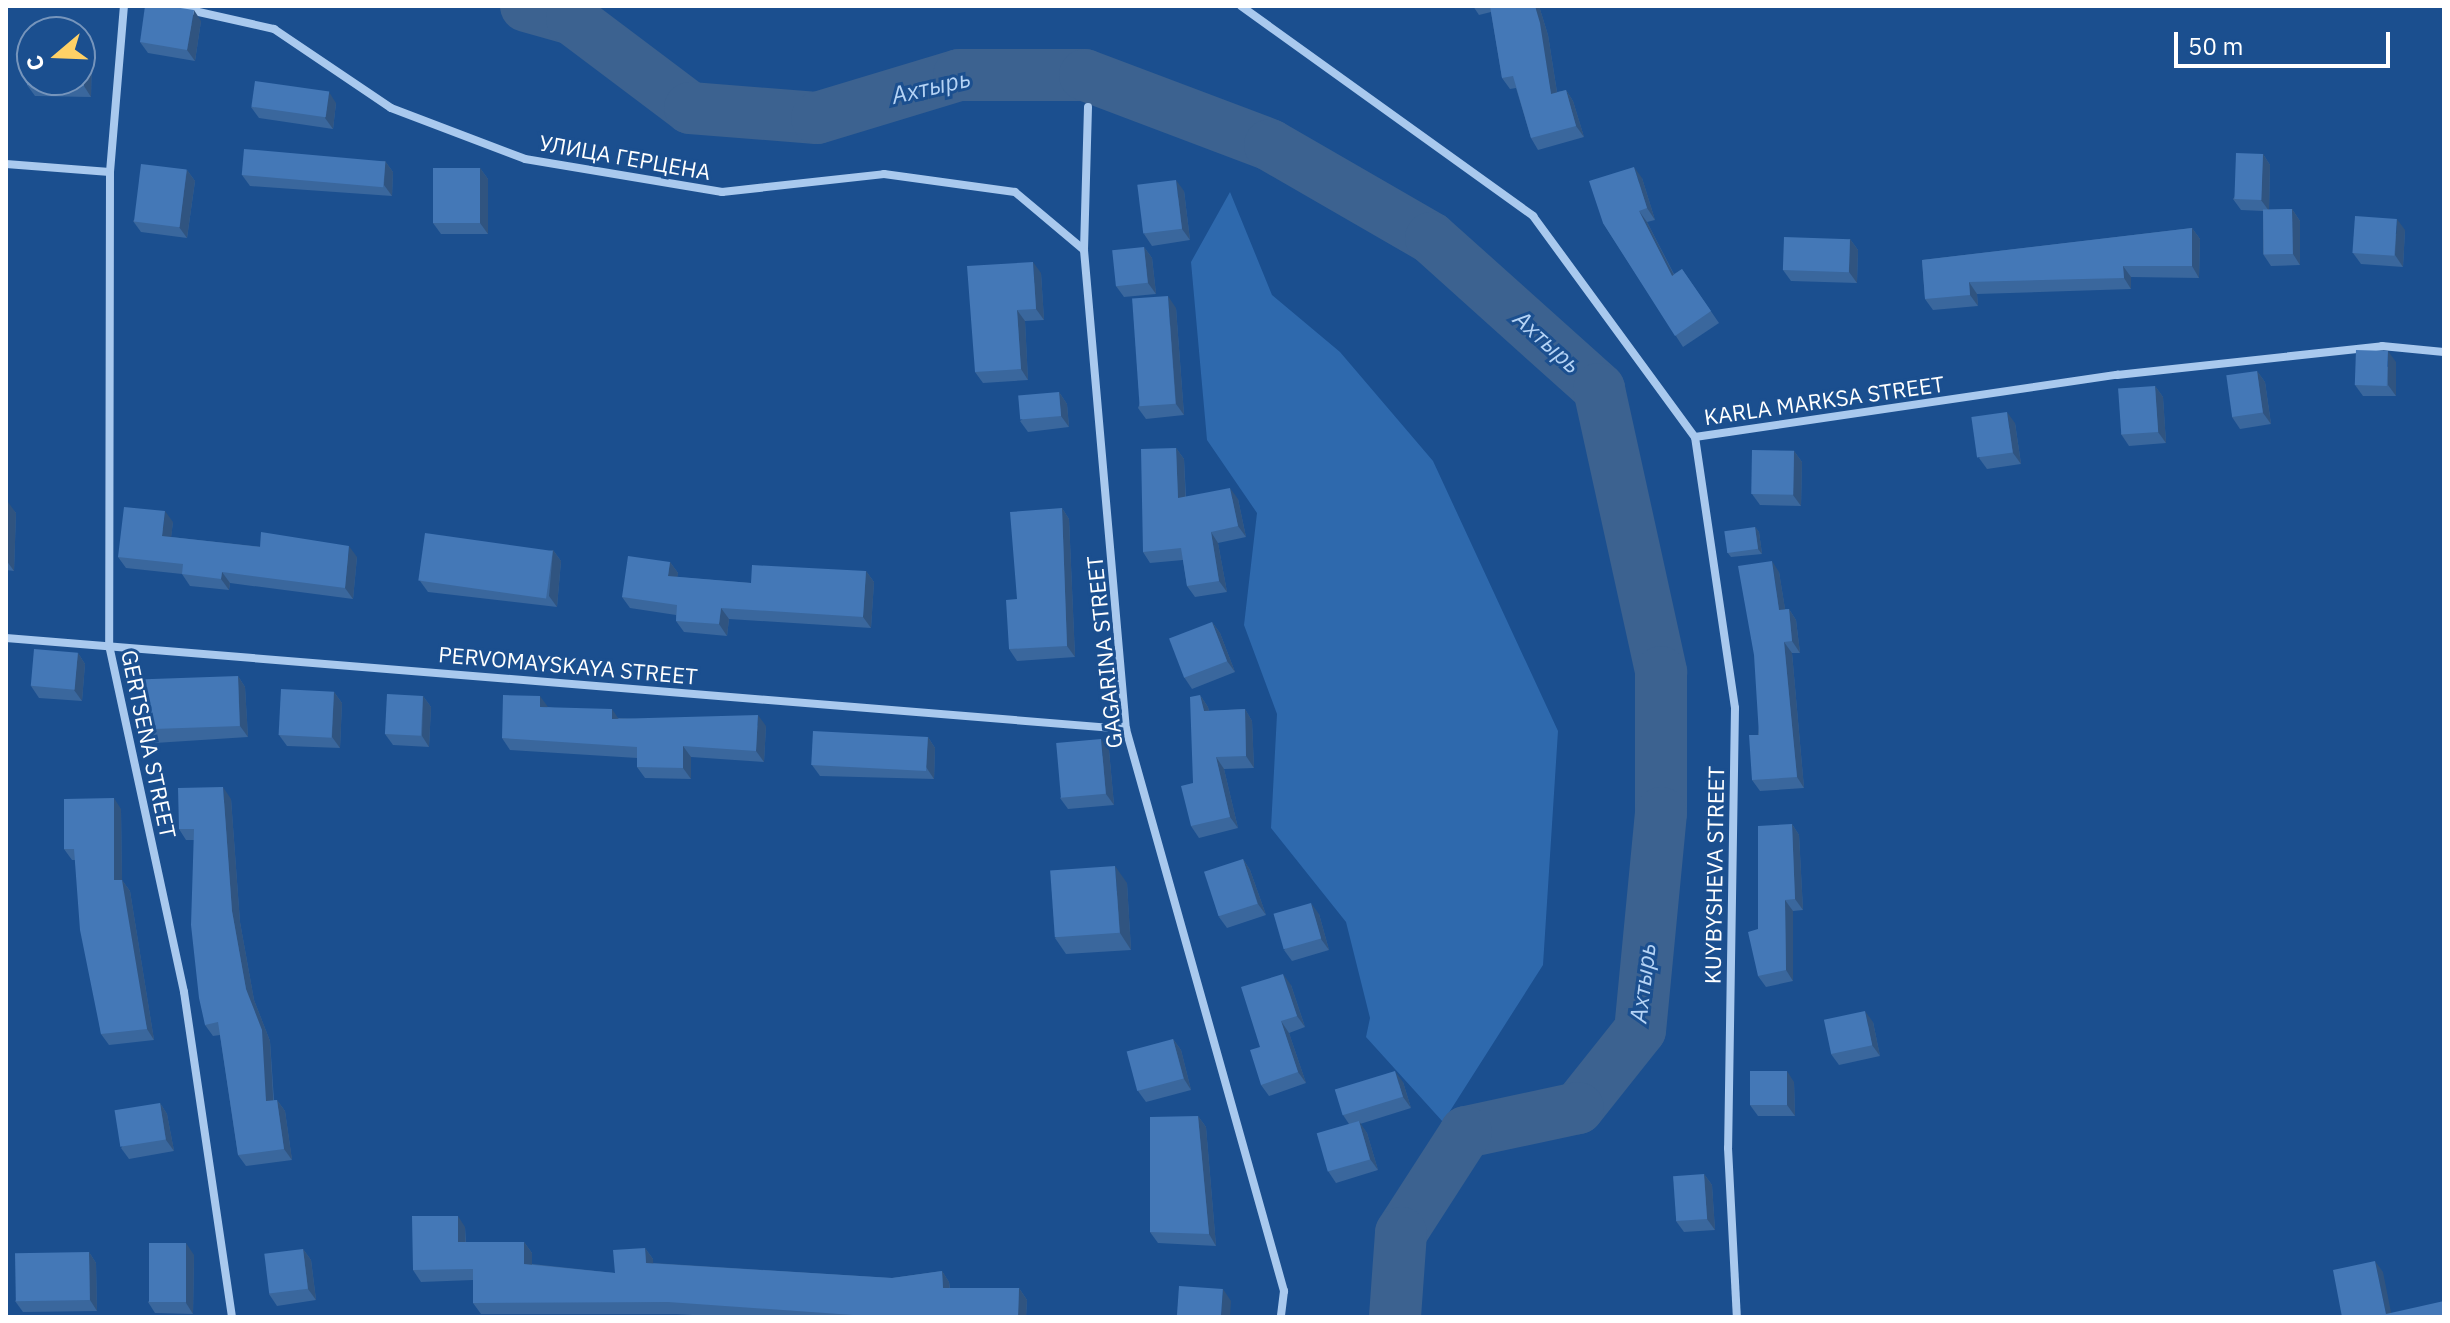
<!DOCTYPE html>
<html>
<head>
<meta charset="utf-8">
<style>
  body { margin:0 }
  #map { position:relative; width:2450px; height:1323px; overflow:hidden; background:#1b4f8f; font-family:"IBM Plex Sans",sans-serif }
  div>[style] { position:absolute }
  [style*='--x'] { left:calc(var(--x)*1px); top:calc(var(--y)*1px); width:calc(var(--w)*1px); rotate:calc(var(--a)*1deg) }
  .green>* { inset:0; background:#2e69ad }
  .river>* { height:52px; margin:-26px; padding:0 26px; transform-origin:26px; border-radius:26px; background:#3c6290 }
  .minor>* { height:8px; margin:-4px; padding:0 4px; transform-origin:4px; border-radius:4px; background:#a9c9ee }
  .wall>* { inset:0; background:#3a679d }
  .shaded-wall>* { inset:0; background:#305480 }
  .building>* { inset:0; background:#4478b7; transform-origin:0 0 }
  span { translate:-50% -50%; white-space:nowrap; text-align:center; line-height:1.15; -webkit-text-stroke:6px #1b4f8f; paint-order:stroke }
  .street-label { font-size:22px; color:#fff }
  .water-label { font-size:24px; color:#b5d3f5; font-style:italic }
  .frame { position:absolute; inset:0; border:8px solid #fff; pointer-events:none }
  .north { position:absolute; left:16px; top:16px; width:80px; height:80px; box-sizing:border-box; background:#1b4f8f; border:2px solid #7695bc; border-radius:50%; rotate:251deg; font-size:22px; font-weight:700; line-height:32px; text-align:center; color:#fff }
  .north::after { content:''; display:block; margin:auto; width:28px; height:36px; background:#ffd166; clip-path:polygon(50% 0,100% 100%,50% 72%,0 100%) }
  .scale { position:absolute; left:2174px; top:32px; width:216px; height:36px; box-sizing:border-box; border:4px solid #fff; border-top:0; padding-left:10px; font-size:24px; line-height:28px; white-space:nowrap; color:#fff; -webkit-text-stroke:6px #1b4f8f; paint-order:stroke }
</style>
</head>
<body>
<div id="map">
  <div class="green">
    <div style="clip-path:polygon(1230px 192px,1272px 295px,1340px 352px,1433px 461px,1558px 731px,1543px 965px,1443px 1122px,1366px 1037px,1370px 1018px,1346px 922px,1271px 828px,1277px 714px,1244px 625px,1257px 513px,1207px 440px,1191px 262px)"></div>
  </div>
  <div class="river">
    <div style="--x:526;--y:6;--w:48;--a:15.8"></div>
    <div style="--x:572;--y:19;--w:148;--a:37"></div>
    <div style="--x:690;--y:108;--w:127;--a:4.5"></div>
    <div style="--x:817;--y:118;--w:148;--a:-16.8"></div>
    <div style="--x:959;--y:75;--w:126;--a:0"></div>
    <div style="--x:1085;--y:75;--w:198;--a:20.7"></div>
    <div style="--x:1270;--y:145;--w:186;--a:30"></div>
    <div style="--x:1431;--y:238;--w:226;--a:41.9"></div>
    <div style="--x:1599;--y:389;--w:290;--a:77.6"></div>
    <div style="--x:1661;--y:672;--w:141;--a:90"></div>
    <div style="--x:1661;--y:813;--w:218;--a:95.5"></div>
    <div style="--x:1640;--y:1030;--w:100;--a:128.5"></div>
    <div style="--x:1578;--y:1108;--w:115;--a:167.9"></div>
    <div style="--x:1466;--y:1132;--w:120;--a:122.8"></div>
    <div style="--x:1401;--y:1233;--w:84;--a:94.1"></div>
  </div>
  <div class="minor">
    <div style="--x:172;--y:6;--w:105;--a:12.7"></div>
    <div style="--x:274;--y:29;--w:141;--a:34"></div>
    <div style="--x:391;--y:108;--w:143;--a:20.8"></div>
    <div style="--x:525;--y:159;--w:200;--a:9.5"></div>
    <div style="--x:722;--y:192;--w:163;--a:-6.3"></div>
    <div style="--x:884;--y:174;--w:132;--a:7.8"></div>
    <div style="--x:1015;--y:192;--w:90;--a:40"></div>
    <div style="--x:1241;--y:6;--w:360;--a:35.7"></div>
    <div style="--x:1533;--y:216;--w:274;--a:53.8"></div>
    <div style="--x:1695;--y:437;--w:427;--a:-8.4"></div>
    <div style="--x:2117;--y:375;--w:267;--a:-6.2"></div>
    <div style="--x:2382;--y:346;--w:62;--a:5.5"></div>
    <div style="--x:1088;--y:107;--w:143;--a:91.6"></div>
    <div style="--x:1084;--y:250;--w:481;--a:85"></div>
    <div style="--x:1126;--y:729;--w:584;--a:74.3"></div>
    <div style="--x:1284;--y:1291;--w:26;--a:97"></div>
    <div style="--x:6;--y:164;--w:104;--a:4.4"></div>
    <div style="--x:110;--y:172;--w:167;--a:-85.2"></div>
    <div style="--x:110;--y:172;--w:473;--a:90.1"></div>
    <div style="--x:109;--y:645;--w:355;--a:77.8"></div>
    <div style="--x:184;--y:992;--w:329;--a:81.6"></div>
    <div style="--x:1695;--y:437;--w:274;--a:81.6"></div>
    <div style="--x:1735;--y:708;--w:440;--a:90.9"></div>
    <div style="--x:1728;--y:1148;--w:169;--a:87"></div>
    <div style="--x:6;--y:638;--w:1124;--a:4.65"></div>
  </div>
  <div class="wall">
    <div style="clip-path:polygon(1473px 6px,1539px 6px,1548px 35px,1557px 92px,1566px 90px,1573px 101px,1584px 137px,1538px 150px,1531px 138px,1516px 88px,1510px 89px,1502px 78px,1491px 12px,1479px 15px)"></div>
    <div style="clip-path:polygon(201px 21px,195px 61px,148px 53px,140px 42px)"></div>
    <div style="clip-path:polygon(84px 37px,92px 49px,91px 97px,35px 96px,27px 85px)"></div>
    <div style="clip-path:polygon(336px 103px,333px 129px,259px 118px,251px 107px)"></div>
    <div style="clip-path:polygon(2263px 154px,2270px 165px,2269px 210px,2292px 209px,2300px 221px,2300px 265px,2271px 266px,2263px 254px,2263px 211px,2241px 210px,2233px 199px)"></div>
    <div style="clip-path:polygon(385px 161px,393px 172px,392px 196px,250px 186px,242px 175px)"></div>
    <div style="clip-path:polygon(480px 168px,488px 179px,488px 234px,441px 234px,433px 223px)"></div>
    <div style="clip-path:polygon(187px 170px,195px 181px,187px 238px,141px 232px,133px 221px)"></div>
    <div style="clip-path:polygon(1642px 178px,1655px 220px,1647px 222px,1674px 274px,1682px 269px,1719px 323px,1683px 347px,1603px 223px)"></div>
    <div style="clip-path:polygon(1184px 191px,1190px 240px,1152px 246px,1144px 234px)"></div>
    <div style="clip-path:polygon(2192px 228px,2200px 239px,2199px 278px,2131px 277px,2131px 289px,1977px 294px,1978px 306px,1933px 310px,1925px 299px,1922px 260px)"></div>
    <div style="clip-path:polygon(2405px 230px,2403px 267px,2361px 264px,2353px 253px)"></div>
    <div style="clip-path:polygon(1850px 239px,1858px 250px,1857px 283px,1791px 281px,1783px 270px)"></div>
    <div style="clip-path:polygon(1144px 247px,1152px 258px,1156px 294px,1124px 297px,1116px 286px)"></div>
    <div style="clip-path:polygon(1041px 273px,1044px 320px,1025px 321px,1028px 380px,983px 383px,975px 372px)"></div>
    <div style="clip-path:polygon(1176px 308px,1184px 415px,1146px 419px,1138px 408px)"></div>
    <div style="clip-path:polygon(2396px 362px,2396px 396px,2363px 396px,2355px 385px)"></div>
    <div style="clip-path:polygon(2257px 371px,2265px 382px,2271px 424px,2240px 429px,2232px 417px)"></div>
    <div style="clip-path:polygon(2155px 386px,2163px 397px,2166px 443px,2129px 446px,2121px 434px)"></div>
    <div style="clip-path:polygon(1059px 392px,1067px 404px,1069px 427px,1028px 432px,1020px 421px)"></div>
    <div style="clip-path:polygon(2015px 423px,2021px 464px,1987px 469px,1979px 458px)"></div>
    <div style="clip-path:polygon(1176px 448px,1184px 459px,1186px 497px,1238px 499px,1246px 537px,1218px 543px,1227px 592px,1195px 597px,1187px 586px,1183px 560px,1150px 563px,1143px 552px)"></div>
    <div style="clip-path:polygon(1794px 451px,1802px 462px,1801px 506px,1760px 505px,1752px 494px)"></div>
    <div style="clip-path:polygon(6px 502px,16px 513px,14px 571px,6px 570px)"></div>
    <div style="clip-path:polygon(1062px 508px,1069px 519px,1075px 657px,1017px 661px,1009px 649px,1017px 599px)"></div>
    <div style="clip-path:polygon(173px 522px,171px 537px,357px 557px,353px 599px,230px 583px,229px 590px,190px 586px,182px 574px,126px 568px,118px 557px)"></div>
    <div style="clip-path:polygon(1755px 527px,1759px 532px,1762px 554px,1731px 557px,1727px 552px)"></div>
    <div style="clip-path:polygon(553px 550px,561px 561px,557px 607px,428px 592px,420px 581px)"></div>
    <div style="clip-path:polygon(670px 562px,678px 573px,677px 577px,751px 583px,866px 571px,874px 582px,871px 628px,729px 619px,727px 636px,684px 632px,676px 621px,676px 615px,630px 608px,622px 597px)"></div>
    <div style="clip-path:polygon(1779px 572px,1785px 609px,1789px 609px,1796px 620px,1800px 653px,1792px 653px,1804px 788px,1760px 791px,1752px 780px)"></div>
    <div style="clip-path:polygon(1212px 622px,1220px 633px,1235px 672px,1192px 689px,1184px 677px)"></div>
    <div style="clip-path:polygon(78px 653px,85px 664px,82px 701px,39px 698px,31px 686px)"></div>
    <div style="clip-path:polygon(238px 676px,245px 687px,248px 737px,155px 743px,147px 732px)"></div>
    <div style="clip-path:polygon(334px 692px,342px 703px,340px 748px,287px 746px,279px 735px)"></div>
    <div style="clip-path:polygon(1200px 695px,1208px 707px,1209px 711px,1245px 709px,1252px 721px,1254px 768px,1224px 769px,1238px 828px,1199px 838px,1191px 826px,1193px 783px)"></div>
    <div style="clip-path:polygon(423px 696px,431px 707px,429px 747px,393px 745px,385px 734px)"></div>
    <div style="clip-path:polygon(548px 707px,619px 718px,766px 726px,764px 762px,691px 757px,691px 779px,645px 778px,637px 767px,637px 758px,510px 750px,502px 738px)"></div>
    <div style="clip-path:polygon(928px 737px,935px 748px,934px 779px,820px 776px,812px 765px)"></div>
    <div style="clip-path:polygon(1109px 750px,1114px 805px,1068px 809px,1060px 798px)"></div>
    <div style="clip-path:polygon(231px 799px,240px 922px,254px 1000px,270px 1041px,274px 1100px,277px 1100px,285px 1111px,292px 1160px,246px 1166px,238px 1155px,220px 1035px,213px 1036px,205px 1025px,194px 840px,186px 840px,179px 829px)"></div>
    <div style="clip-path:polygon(121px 809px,122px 880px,130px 891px,154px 1040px,109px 1045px,101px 1034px,75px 860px,72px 860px,64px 849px)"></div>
    <div style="clip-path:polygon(1792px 824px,1799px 835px,1803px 910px,1793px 911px,1793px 981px,1766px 987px,1758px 976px,1758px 929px)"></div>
    <div style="clip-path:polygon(1243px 859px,1250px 870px,1266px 915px,1227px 928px,1219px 917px)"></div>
    <div style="clip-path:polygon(1127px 883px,1131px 950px,1066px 954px,1055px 938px)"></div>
    <div style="clip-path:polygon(1319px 914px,1329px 950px,1292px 961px,1284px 950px)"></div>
    <div style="clip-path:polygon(1291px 985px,1305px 1027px,1289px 1033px,1306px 1083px,1269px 1096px,1261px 1085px,1260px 1047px)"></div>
    <div style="clip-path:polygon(1873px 1022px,1880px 1056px,1839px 1065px,1831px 1054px)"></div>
    <div style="clip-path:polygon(1173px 1039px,1181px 1050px,1191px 1090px,1146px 1102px,1138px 1091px)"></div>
    <div style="clip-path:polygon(1403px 1082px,1411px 1108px,1360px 1124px,1367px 1133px,1378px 1170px,1336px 1183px,1328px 1171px,1349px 1124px,1343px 1115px)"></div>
    <div style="clip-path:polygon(1794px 1082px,1795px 1116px,1758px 1116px,1750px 1105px)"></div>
    <div style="clip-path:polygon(160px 1103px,167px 1114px,174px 1151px,129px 1159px,121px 1148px)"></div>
    <div style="clip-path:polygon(1198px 1116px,1206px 1127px,1216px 1246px,1158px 1243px,1150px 1232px)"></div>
    <div style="clip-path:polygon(1704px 1174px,1712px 1185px,1715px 1230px,1684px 1232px,1676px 1221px)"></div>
    <div style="clip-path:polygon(465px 1227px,466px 1242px,524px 1242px,532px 1253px,532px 1264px,615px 1273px,645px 1248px,653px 1259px,653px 1263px,892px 1278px,942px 1271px,949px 1282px,950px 1288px,1019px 1288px,1027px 1300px,1026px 1317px,726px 1317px,676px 1314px,481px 1314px,473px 1303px,473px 1280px,421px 1282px,413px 1270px)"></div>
    <div style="clip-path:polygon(303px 1249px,311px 1260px,316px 1300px,277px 1306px,269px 1294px)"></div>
    <div style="clip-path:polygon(89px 1252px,96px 1263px,97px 1311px,23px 1312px,15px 1301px)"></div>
    <div style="clip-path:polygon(194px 1255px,193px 1314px,155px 1313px,148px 1302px)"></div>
  </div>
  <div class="shaded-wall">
    <div style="clip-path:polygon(1535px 6px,1539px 6px,1548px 35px,1559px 105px,1551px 94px)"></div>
    <div style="clip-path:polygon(194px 10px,201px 21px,195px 61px,187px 50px)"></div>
    <div style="clip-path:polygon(84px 37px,92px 49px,91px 97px,84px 86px)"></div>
    <div style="clip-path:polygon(1566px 90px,1573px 101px,1584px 137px,1576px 126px)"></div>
    <div style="clip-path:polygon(329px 92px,336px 103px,333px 129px,325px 118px)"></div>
    <div style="clip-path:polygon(2263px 154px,2270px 165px,2269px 211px,2261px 200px)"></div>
    <div style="clip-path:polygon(385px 161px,393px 172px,392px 196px,384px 185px)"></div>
    <div style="clip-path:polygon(1634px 167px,1642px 178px,1655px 220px,1647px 208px)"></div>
    <div style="clip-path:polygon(480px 168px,488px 179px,488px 234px,480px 223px)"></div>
    <div style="clip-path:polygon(187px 170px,195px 181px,187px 238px,179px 227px)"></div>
    <div style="clip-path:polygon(1176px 180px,1184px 191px,1190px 240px,1182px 229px)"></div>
    <div style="clip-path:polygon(2292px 209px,2300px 221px,2300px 265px,2293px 254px)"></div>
    <div style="clip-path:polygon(1639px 211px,1647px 222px,1680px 287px,1672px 276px)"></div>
    <div style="clip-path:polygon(2397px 219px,2405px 230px,2403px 267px,2395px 255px)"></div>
    <div style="clip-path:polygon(2192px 228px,2200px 239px,2199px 278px,2192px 266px)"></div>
    <div style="clip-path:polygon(1850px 239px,1858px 250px,1857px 283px,1849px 272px)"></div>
    <div style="clip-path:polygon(1144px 247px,1152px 258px,1156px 294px,1148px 283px)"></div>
    <div style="clip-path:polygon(1033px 262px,1041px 273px,1044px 320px,1036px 309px)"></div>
    <div style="clip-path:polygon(2123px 266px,2131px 277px,2131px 289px,2124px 278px)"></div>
    <div style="clip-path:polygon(1969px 282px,1977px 294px,1978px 306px,1970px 295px)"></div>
    <div style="clip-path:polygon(1168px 296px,1176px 308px,1184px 415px,1176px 404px)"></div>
    <div style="clip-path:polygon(1017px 310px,1025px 321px,1028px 380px,1021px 369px)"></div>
    <div style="clip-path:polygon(2388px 351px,2396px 362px,2396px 396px,2388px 385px)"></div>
    <div style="clip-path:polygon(2257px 371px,2265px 382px,2271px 424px,2263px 413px)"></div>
    <div style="clip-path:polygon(2155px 386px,2163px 397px,2166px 443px,2158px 432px)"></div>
    <div style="clip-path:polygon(1059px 392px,1067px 404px,1069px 427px,1061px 416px)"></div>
    <div style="clip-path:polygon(2007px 412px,2015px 423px,2021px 464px,2013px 453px)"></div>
    <div style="clip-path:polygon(1176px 448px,1184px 459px,1186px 510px,1178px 498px)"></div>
    <div style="clip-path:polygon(1794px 451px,1802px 462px,1801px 506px,1793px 495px)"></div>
    <div style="clip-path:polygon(1230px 488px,1238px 499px,1246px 537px,1238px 526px)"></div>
    <div style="clip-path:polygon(8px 502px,16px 513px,14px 571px,6px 560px)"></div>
    <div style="clip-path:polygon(1062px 508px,1069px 519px,1075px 657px,1067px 646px)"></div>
    <div style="clip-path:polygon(165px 511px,173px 522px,170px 547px,162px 536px)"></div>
    <div style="clip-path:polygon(1755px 527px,1759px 532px,1762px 554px,1758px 549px)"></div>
    <div style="clip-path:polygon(1211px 532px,1218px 543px,1227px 592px,1219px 581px)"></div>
    <div style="clip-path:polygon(349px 546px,357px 557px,353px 599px,345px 588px)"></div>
    <div style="clip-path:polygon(553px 550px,561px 561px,557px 607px,549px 596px)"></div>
    <div style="clip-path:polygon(1772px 561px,1779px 572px,1787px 621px,1779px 610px)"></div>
    <div style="clip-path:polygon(670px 562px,678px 573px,676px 587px,668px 576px)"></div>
    <div style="clip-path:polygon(866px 571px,874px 582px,871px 628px,863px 617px)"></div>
    <div style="clip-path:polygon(222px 572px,230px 583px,229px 590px,221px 579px)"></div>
    <div style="clip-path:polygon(721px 608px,729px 619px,727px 636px,719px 624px)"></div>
    <div style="clip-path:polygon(1789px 609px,1796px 620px,1800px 653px,1792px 641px)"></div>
    <div style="clip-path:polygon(1212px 622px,1220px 633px,1235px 672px,1227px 661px)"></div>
    <div style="clip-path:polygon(1784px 642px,1792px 653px,1804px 788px,1797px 777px)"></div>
    <div style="clip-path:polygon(78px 653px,85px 664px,82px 701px,74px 690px)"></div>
    <div style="clip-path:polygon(238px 676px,245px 687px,248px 737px,240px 726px)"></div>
    <div style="clip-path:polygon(334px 692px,342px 703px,340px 748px,332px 737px)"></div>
    <div style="clip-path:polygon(1200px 695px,1208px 707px,1212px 722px,1204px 711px)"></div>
    <div style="clip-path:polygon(423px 696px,431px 707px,429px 747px,422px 736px)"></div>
    <div style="clip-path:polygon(540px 696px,548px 707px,540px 707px)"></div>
    <div style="clip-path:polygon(612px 709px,620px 721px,612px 719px)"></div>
    <div style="clip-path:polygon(1245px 709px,1252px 721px,1254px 768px,1246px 756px)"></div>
    <div style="clip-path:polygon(758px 715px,766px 726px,764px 762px,756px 751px)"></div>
    <div style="clip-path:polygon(928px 737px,935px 748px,934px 779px,926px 767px)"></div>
    <div style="clip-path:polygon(1101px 739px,1109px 750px,1114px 805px,1106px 794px)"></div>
    <div style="clip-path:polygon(683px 746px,691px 757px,691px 779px,683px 768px)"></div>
    <div style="clip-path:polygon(1216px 757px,1224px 769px,1238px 828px,1230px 817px)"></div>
    <div style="clip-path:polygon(223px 787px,231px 799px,240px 922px,254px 1000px,270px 1041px,274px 1113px,266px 1101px,232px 911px)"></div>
    <div style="clip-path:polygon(114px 798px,121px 809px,122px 880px,130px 891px,154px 1040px,147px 1029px,114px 880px)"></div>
    <div style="clip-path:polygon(1792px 824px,1799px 835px,1803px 910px,1795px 899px)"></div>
    <div style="clip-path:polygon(1243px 859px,1250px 870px,1266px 915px,1258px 904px)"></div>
    <div style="clip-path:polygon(1115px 866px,1127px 883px,1131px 950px,1120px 933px)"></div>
    <div style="clip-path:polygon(1785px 900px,1793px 911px,1793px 981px,1786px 970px)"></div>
    <div style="clip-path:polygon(1311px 903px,1319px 914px,1329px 950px,1321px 939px)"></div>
    <div style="clip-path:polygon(1283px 974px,1291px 985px,1305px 1027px,1297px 1016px)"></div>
    <div style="clip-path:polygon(1865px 1011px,1873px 1022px,1880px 1056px,1872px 1045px)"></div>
    <div style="clip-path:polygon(1281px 1021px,1289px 1033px,1306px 1083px,1298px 1072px)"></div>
    <div style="clip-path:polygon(1173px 1039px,1181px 1050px,1191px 1090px,1184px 1079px)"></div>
    <div style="clip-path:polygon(1395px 1071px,1403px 1082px,1411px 1108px,1403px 1097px)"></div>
    <div style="clip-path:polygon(1787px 1071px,1794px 1082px,1795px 1116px,1787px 1105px)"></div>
    <div style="clip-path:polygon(277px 1100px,285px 1111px,292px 1160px,284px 1149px)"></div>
    <div style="clip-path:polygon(160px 1103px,167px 1114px,174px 1151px,166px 1140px)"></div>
    <div style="clip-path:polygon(1198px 1116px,1206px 1127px,1216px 1246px,1209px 1234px)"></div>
    <div style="clip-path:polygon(1359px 1121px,1367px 1133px,1378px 1170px,1370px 1159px)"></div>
    <div style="clip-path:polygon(1704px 1174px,1712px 1185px,1715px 1230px,1707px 1219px)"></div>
    <div style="clip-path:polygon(458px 1216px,465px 1227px,466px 1253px,458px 1242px)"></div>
    <div style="clip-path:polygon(524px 1242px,532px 1253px,532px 1275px,524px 1264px)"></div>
    <div style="clip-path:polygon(186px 1243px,194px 1255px,193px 1314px,186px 1303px)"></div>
    <div style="clip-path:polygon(645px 1248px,653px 1259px,654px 1274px,646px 1263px)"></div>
    <div style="clip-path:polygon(303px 1249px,311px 1260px,316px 1300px,308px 1289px)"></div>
    <div style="clip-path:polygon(89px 1252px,96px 1263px,97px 1311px,90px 1300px)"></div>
    <div style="clip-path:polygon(2375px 1261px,2383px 1272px,2392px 1317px,2386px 1314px)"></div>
    <div style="clip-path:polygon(942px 1271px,949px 1282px,951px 1299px,943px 1288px)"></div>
    <div style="clip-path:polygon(1019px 1288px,1027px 1300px,1026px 1317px,1018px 1317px)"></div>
    <div style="clip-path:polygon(1223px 1289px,1231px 1301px,1230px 1317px,1221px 1317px)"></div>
  </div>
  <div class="building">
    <div style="clip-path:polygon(145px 6px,167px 6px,194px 10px,187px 50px,140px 42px)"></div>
    <div style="clip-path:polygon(1490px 6px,1535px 6px,1540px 23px,1551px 94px,1566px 90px,1576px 126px,1531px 138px,1513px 76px,1502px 78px)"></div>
    <div style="clip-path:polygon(28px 36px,32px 36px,32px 80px,80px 80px,80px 37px,84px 37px,84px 86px,27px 85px)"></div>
    <div style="left:255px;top:81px;width:75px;height:26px;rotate:8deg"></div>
    <div style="left:244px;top:149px;width:142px;height:26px;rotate:5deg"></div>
    <div style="left:2236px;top:153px;width:27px;height:46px;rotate:2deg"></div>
    <div style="left:141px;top:164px;width:46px;height:58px;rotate:7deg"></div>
    <div style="clip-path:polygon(1634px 167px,1647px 208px,1639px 211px,1672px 276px,1682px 269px,1711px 311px,1675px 336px,1603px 223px,1589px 181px)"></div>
    <div style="left:433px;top:168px;width:47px;height:55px"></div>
    <div style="left:1176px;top:180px;width:49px;height:39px;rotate:83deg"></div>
    <div style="left:2292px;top:209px;width:45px;height:29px;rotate:89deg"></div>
    <div style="left:2355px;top:216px;width:42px;height:37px;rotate:4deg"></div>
    <div style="clip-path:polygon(2192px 228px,2192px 266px,2123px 266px,2124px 278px,1969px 282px,1970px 295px,1925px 299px,1922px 260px)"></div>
    <div style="left:1784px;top:237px;width:66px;height:33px;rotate:2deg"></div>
    <div style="left:1144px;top:247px;width:36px;height:32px;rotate:84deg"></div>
    <div style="clip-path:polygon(1033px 262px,1036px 309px,1017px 310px,1021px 369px,975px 372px,967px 266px)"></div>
    <div style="left:1168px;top:296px;width:108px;height:36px;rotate:86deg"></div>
    <div style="left:2356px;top:350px;width:32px;height:35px;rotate:2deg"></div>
    <div style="left:2257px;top:371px;width:42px;height:31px;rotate:82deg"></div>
    <div style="left:2155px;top:386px;width:46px;height:37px;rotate:86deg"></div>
    <div style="left:1059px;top:392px;width:24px;height:41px;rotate:85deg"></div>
    <div style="left:2007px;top:412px;width:41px;height:36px;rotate:82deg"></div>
    <div style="clip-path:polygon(1176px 448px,1178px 498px,1230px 488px,1238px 526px,1211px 532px,1219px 581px,1187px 586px,1181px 548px,1143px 552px,1141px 449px)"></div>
    <div style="left:1752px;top:450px;width:42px;height:44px;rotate:1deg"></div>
    <div style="clip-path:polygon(6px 502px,8px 502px,6px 560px)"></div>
    <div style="clip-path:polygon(124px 507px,165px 511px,162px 536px,260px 547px,261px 532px,349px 546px,345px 588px,222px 572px,221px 579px,182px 574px,183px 564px,118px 557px)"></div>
    <div style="clip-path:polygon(1062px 508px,1067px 646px,1009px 649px,1006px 600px,1017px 599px,1010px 512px)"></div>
    <div style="left:1755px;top:527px;width:22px;height:31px;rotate:82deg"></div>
    <div style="left:425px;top:533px;width:129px;height:48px;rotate:8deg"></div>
    <div style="clip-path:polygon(628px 556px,670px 562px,668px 576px,751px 583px,752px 565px,866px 571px,863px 617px,721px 608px,719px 624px,676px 621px,677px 605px,622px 597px)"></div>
    <div style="clip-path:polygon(1772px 561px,1779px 610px,1789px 609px,1792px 641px,1784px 642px,1797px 777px,1752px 780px,1749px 735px,1759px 735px,1754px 655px,1738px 566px)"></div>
    <div style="left:1212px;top:622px;width:42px;height:46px;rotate:69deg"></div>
    <div style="left:34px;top:649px;width:44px;height:37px;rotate:5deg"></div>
    <div style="left:238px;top:676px;width:50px;height:93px;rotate:88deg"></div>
    <div style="left:281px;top:689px;width:53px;height:46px;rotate:3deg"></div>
    <div style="left:387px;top:694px;width:36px;height:40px;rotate:3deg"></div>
    <div style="clip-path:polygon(503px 695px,540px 696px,540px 707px,612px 709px,612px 719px,758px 715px,756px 751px,683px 746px,683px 768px,637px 767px,637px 747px,502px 738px)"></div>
    <div style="clip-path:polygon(1200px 695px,1204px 711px,1245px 709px,1246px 756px,1216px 757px,1230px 817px,1191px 826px,1181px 786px,1193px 783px,1190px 697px)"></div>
    <div style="left:813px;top:731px;width:115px;height:34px;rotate:3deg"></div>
    <div style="left:1101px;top:739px;width:55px;height:45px;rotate:85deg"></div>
    <div style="clip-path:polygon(223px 787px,232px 911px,246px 989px,262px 1030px,266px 1101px,277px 1100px,284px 1149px,238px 1155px,218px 1022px,205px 1025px,199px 998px,191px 925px,194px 829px,179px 829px,178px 788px)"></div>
    <div style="clip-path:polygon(114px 798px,114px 880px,122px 880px,147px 1029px,101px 1034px,80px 930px,74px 849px,64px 849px,64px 799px)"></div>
    <div style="clip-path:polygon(1792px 824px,1795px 899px,1785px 900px,1786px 970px,1758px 976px,1748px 932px,1758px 929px,1758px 826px)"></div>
    <div style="left:1243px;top:859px;width:47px;height:41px;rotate:72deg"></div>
    <div style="left:1115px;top:866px;width:67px;height:65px;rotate:86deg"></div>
    <div style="left:1311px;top:903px;width:37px;height:39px;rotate:74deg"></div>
    <div style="clip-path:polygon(1283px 974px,1297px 1016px,1281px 1021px,1298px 1072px,1261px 1085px,1250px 1050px,1260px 1047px,1241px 987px)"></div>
    <div style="left:1865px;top:1011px;width:35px;height:42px;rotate:78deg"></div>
    <div style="left:1173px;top:1039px;width:41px;height:48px;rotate:75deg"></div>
    <div style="left:1395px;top:1071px;width:27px;height:63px;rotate:73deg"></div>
    <div style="left:1750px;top:1071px;width:37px;height:34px"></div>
    <div style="left:160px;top:1103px;width:37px;height:46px;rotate:81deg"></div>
    <div style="clip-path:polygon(1198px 1116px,1209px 1234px,1150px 1232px,1150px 1117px)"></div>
    <div style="left:1359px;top:1121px;width:40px;height:44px;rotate:74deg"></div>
    <div style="left:1704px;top:1174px;width:45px;height:31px;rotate:86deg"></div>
    <div style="clip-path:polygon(412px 1216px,458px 1216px,458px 1242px,524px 1242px,524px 1264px,615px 1273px,613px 1250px,645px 1248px,646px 1263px,892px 1278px,942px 1271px,943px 1288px,1019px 1288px,1018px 1317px,881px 1317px,668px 1302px,473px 1303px,473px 1269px,413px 1270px)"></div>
    <div style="left:149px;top:1243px;width:37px;height:59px"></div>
    <div style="left:303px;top:1249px;width:40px;height:39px;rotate:83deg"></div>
    <div style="left:89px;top:1252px;width:48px;height:74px;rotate:89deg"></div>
    <div style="clip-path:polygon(2375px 1261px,2386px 1314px,2444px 1301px,2444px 1317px,2342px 1317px,2333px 1270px)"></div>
    <div style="left:1179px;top:1286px;width:44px;height:31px;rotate:4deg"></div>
  </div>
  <div class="street-label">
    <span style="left:625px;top:157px;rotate:10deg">УЛИЦА ГЕРЦЕНА</span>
    <span style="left:1824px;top:400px;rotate:-8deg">KARLA MARKSA STREET</span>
    <span style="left:1104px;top:652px;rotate:-96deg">GAGARINA STREET</span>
    <span style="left:568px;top:665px;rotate:5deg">PERVOMAYSKAYA STREET</span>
    <span style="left:149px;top:744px;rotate:78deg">GERTSENA STREET</span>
    <span style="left:1714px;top:875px;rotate:-89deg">KUYBYSHEVA STREET</span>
  </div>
  <div class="water-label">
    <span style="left:931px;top:87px;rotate:-13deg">Ахтырь</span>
    <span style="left:1547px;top:342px;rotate:42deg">Ахтырь</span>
    <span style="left:1643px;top:983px;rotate:-83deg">Ахтырь</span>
  </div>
  <div class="frame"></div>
  <div class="north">С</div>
  <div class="scale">50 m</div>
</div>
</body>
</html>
